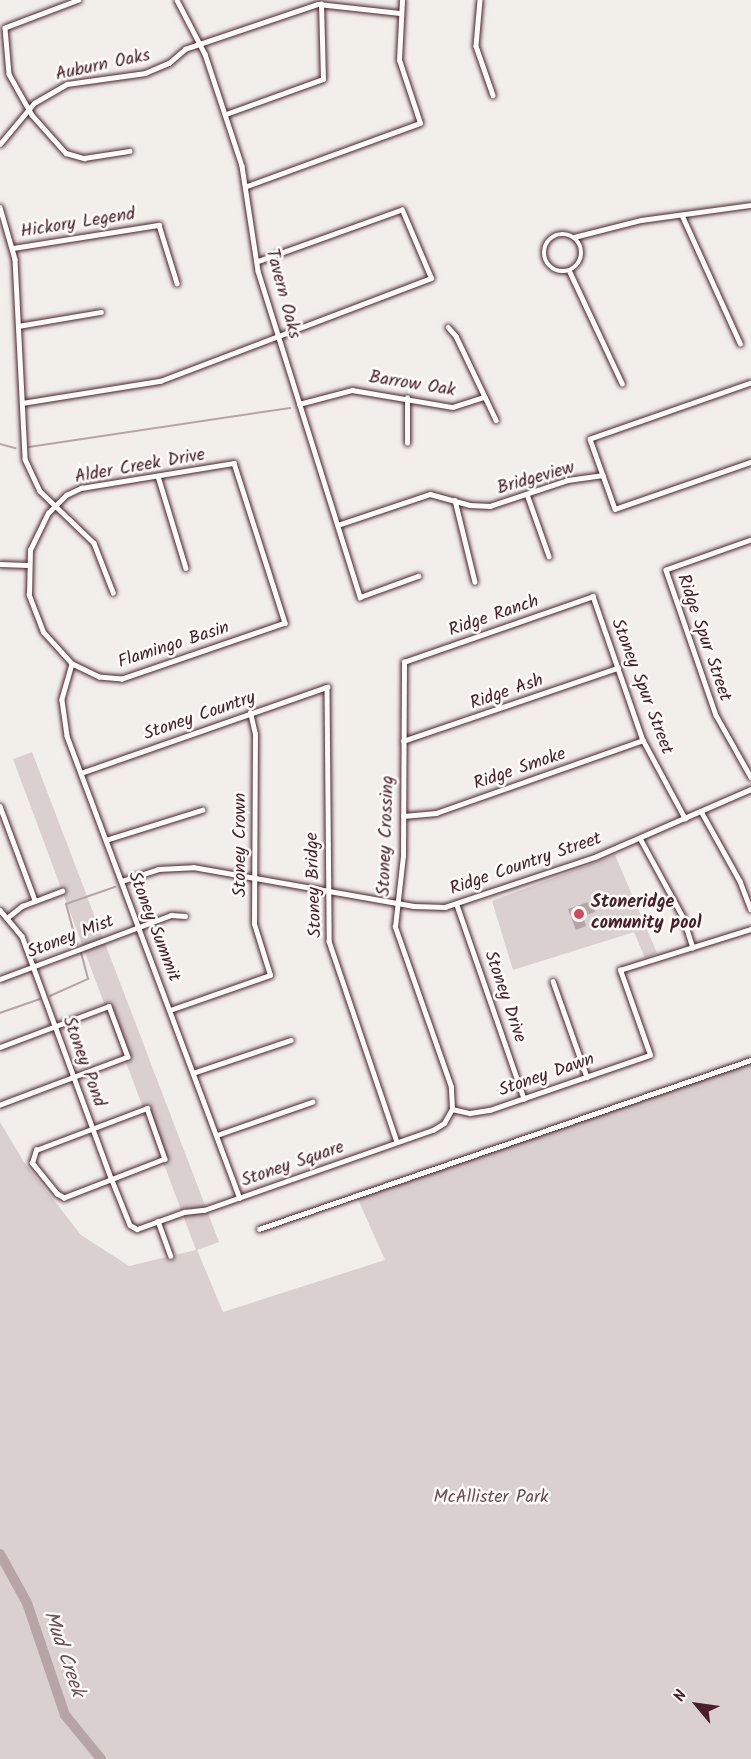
<!DOCTYPE html>
<html>
<head>
<meta charset="utf-8">
<style>
  body { margin:0 }
  #map { position:relative; width:751px; height:1759px; overflow:hidden; background:#f2efeb; font-family:Kalam,sans-serif }
  div>[style] { position:absolute }
  [style*='--x'] { left:calc(var(--x)*1px); top:calc(var(--y)*1px); width:calc(var(--w)*1px); rotate:calc(var(--a)*1deg) }
  .green>* { inset:0; background:#d9d0cf }
  .water>* { inset:0; background:#b7a5a6 }
  .stream>* { height:1.5px; margin:-0.75px; padding:0 0.75px; transform-origin:0.75px; border-radius:0.75px; background:#b7a5a6 }
  .river>* { height:10px; margin:-5px; padding:0 5px; transform-origin:5px; border-radius:5px; background:#b7a5a6 }
  .roads { filter:drop-shadow(0 0 2px #4a1f2b) drop-shadow(0 0 2px #4a1f2b) }
  .minor>* { height:4.5px; margin:-2.25px; padding:0 2.25px; transform-origin:2.25px; border-radius:2.25px; background:#fdfcf7 }
  .minor>.ring { margin:-2.25px; padding:0; box-sizing:content-box; background:none; border:4.5px solid #fdfcf7; border-radius:50% }
  .dots>* { width:16px; height:16px; translate:-50% -50%; box-sizing:border-box; border:3px solid #fdfcf7; border-radius:50% }
  span { translate:-50% -50%; white-space:nowrap; text-align:center; line-height:1.15; -webkit-text-stroke:5px #fdfcf7; paint-order:stroke }
  .street-label { font-size:18px; color:#4a1f2b }
  .poi-label { font-size:18px; color:#4a1f2b; font-weight:700 }
  .left { translate:0 -50%; text-align:left }
  .park-label { font-size:18px; color:#6e4b54 }
  .water-label { font-size:20px; color:#704e56; font-style:italic }
  .north { position:absolute; left:667px; top:1675px; width:60px; height:60px; -webkit-text-stroke:4px #fdfcf7; paint-order:stroke; rotate:299deg; font-size:16px; font-weight:700; line-height:24px; text-align:center; color:#4a1f2b }
  .north::after { content:''; display:block; margin:auto; width:21px; height:27px; background:#4a1f2b; clip-path:polygon(50% 0,100% 100%,50% 72%,0 100%) }
</style>
</head>
<body>
<div id="map">
  <div class="green">
    <div style="clip-path:polygon(32px 752px,219px 1242px,197px 1250px,223px 1312px,385px 1260px,357px 1197px,751px 1063px,751px 1759px,0 1759px,0 1122px,24px 1162px,81px 1235px,129px 1266px,196px 1250px,13px 759px)"></div>
    <div style="clip-path:polygon(615px 855px,657px 953px,645px 958px,634px 932px,513px 970px,492px 901px)"></div>
  </div>
  <div class="water">
    <div style="clip-path:polygon(591px 901px,595px 912px,583px 916px,586px 926px,576px 930px,568px 909px)"></div>
  </div>
  <div class="stream">
    <div style="--x:0;--y:444;--w:16;--a:15"></div>
    <div style="--x:29;--y:447;--w:264;--a:-8.5"></div>
    <div style="--x:77;--y:945;--w:42;--a:-105"></div>
    <div style="--x:66;--y:904;--w:52;--a:-19.1"></div>
    <div style="--x:50;--y:996;--w:42;--a:-24.1"></div>
    <div style="--x:88;--y:979;--w:27;--a:-105"></div>
    <div style="--x:0;--y:1013;--w:42;--a:-19.3"></div>
  </div>
  <div class="river">
    <div style="--x:0;--y:1554;--w:56;--a:61.1"></div>
    <div style="--x:27;--y:1603;--w:118;--a:71.3"></div>
    <div style="--x:65;--y:1715;--w:57;--a:50.7"></div>
  </div>
  <div class="roads">
    <div class="minor">
      <div style="--x:79;--y:0;--w:79;--a:159.3"></div>
      <div style="--x:5;--y:28;--w:46;--a:85"></div>
      <div style="--x:9;--y:74;--w:47;--a:60.7"></div>
      <div style="--x:32;--y:115;--w:51;--a:48.2"></div>
      <div style="--x:66;--y:153;--w:19;--a:16"></div>
      <div style="--x:84;--y:158;--w:46;--a:-8.8"></div>
      <div style="--x:177;--y:0;--w:61;--a:62.6"></div>
      <div style="--x:205;--y:54;--w:118;--a:71.7"></div>
      <div style="--x:242;--y:166;--w:106;--a:81.3"></div>
      <div style="--x:258;--y:271;--w:342;--a:72.6"></div>
      <div style="--x:360;--y:597;--w:62;--a:-19.9"></div>
      <div style="--x:480;--y:0;--w:46;--a:95"></div>
      <div style="--x:476;--y:46;--w:52;--a:70.9"></div>
      <div style="--x:226;--y:114;--w:103;--a:-19.8"></div>
      <div style="--x:323;--y:79;--w:75;--a:-91.5"></div>
      <div style="--x:0;--y:144;--w:53;--a:-50.3"></div>
      <div style="--x:34;--y:103;--w:38;--a:-30"></div>
      <div style="--x:67;--y:84;--w:79;--a:-8"></div>
      <div style="--x:145;--y:73;--w:26;--a:-23"></div>
      <div style="--x:169;--y:63;--w:21;--a:-41"></div>
      <div style="--x:185;--y:49;--w:140;--a:-18.7"></div>
      <div style="--x:318;--y:4;--w:82;--a:6.3"></div>
      <div style="--x:247;--y:186;--w:184;--a:-20"></div>
      <div style="--x:420;--y:123;--w:66;--a:-108.4"></div>
      <div style="--x:399;--y:60;--w:60;--a:-87.1"></div>
      <div style="--x:0;--y:207;--w:54;--a:73.9"></div>
      <div style="--x:15;--y:259;--w:200;--a:87.1"></div>
      <div style="--x:25;--y:459;--w:35;--a:65"></div>
      <div style="--x:40;--y:491;--w:75;--a:43.9"></div>
      <div style="--x:94;--y:543;--w:53;--a:68.8"></div>
      <div style="--x:682;--y:215;--w:141;--a:65.6"></div>
      <div class="ring" style="left:544px;top:234px;width:33.5px;height:33.5px"></div>
      <div style="--x:574;--y:237;--w:69;--a:-14.2"></div>
      <div style="--x:641;--y:220;--w:111;--a:-7.8"></div>
      <div style="--x:13;--y:248;--w:148;--a:-9"></div>
      <div style="--x:159;--y:225;--w:61;--a:72.8"></div>
      <div style="--x:570;--y:272;--w:123;--a:64.9"></div>
      <div style="--x:18;--y:326;--w:84;--a:-9.6"></div>
      <div style="--x:448;--y:327;--w:12;--a:48"></div>
      <div style="--x:456;--y:336;--w:93;--a:64.5"></div>
      <div style="--x:751;--y:383;--w:170;--a:160.8"></div>
      <div style="--x:590;--y:439;--w:74;--a:70.3"></div>
      <div style="--x:615;--y:509;--w:144;--a:-19.1"></div>
      <div style="--x:22;--y:403;--w:140;--a:-9.1"></div>
      <div style="--x:160;--y:381;--w:290;--a:-20.8"></div>
      <div style="--x:431;--y:278;--w:74;--a:-113.1"></div>
      <div style="--x:402;--y:210;--w:154;--a:160.3"></div>
      <div style="--x:299;--y:404;--w:55;--a:-14.8"></div>
      <div style="--x:352;--y:390;--w:102;--a:9.6"></div>
      <div style="--x:453;--y:407;--w:33;--a:-18"></div>
      <div style="--x:407;--y:443;--w:45;--a:-90"></div>
      <div style="--x:234;--y:463;--w:168;--a:72.3"></div>
      <div style="--x:285;--y:623;--w:172;--a:161"></div>
      <div style="--x:122;--y:679;--w:23;--a:-175"></div>
      <div style="--x:99;--y:677;--w:30;--a:-154"></div>
      <div style="--x:72;--y:664;--w:43;--a:-132.2"></div>
      <div style="--x:43;--y:632;--w:40;--a:-111"></div>
      <div style="--x:29;--y:595;--w:45;--a:-88.7"></div>
      <div style="--x:30;--y:550;--w:41;--a:-64.1"></div>
      <div style="--x:48;--y:513;--w:25;--a:-45"></div>
      <div style="--x:66;--y:495;--w:17;--a:-25"></div>
      <div style="--x:81;--y:488;--w:155;--a:-9.3"></div>
      <div style="--x:158;--y:476;--w:96;--a:73.1"></div>
      <div style="--x:527;--y:494;--w:66;--a:70.5"></div>
      <div style="--x:455;--y:500;--w:84;--a:76.3"></div>
      <div style="--x:338;--y:525;--w:97;--a:-18.6"></div>
      <div style="--x:430;--y:494;--w:41;--a:15.4"></div>
      <div style="--x:470;--y:505;--w:20;--a:3"></div>
      <div style="--x:490;--y:506;--w:82;--a:-18.4"></div>
      <div style="--x:568;--y:480;--w:35;--a:-8"></div>
      <div style="--x:751;--y:540;--w:90;--a:160.6"></div>
      <div style="--x:666;--y:570;--w:153;--a:71"></div>
      <div style="--x:716;--y:715;--w:71;--a:60.6"></div>
      <div style="--x:0;--y:564;--w:28;--a:2"></div>
      <div style="--x:72;--y:664;--w:37;--a:106"></div>
      <div style="--x:62;--y:700;--w:36;--a:82"></div>
      <div style="--x:67;--y:736;--w:493;--a:69.5"></div>
      <div style="--x:403;--y:741;--w:227;--a:-18.8"></div>
      <div style="--x:81;--y:773;--w:261;--a:-19.3"></div>
      <div style="--x:327;--y:687;--w:254;--a:89.5"></div>
      <div style="--x:329;--y:941;--w:212;--a:71.3"></div>
      <div style="--x:0;--y:806;--w:100;--a:69.6"></div>
      <div style="--x:701;--y:811;--w:80;--a:60.9"></div>
      <div style="--x:740;--y:881;--w:30;--a:69"></div>
      <div style="--x:403;--y:816;--w:33;--a:-5"></div>
      <div style="--x:436;--y:813;--w:219;--a:-19.4"></div>
      <div style="--x:640;--y:838;--w:90;--a:61.4"></div>
      <div style="--x:683;--y:917;--w:32;--a:72"></div>
      <div style="--x:106;--y:840;--w:101;--a:-17.4"></div>
      <div style="--x:122;--y:881;--w:38;--a:-18"></div>
      <div style="--x:158;--y:869;--w:35;--a:-3"></div>
      <div style="--x:193;--y:867;--w:224;--a:10"></div>
      <div style="--x:414;--y:906;--w:31;--a:2"></div>
      <div style="--x:445;--y:907;--w:160;--a:-18.5"></div>
      <div style="--x:597;--y:856;--w:168;--a:-23.5"></div>
      <div style="--x:457;--y:905;--w:205;--a:70.9"></div>
      <div style="--x:0;--y:910;--w:34;--a:50"></div>
      <div style="--x:22;--y:936;--w:260;--a:69.8"></div>
      <div style="--x:112;--y:1180;--w:48;--a:68.2"></div>
      <div style="--x:130;--y:1225;--w:8;--a:30"></div>
      <div style="--x:137;--y:1229;--w:50;--a:-19.9"></div>
      <div style="--x:184;--y:1212;--w:20;--a:-6"></div>
      <div style="--x:204;--y:1210;--w:243;--a:-19.3"></div>
      <div style="--x:433;--y:1130;--w:13;--a:-32"></div>
      <div style="--x:444;--y:1123;--w:16;--a:-60"></div>
      <div style="--x:452;--y:1109;--w:22;--a:-93"></div>
      <div style="--x:451;--y:1087;--w:170;--a:-109.3"></div>
      <div style="--x:395;--y:927;--w:71;--a:-83.6"></div>
      <div style="--x:403;--y:856;--w:194;--a:-89.7"></div>
      <div style="--x:404;--y:662;--w:200;--a:-19.2"></div>
      <div style="--x:593;--y:596;--w:152;--a:70.9"></div>
      <div style="--x:643;--y:740;--w:89;--a:61.7"></div>
      <div style="--x:8;--y:917;--w:18;--a:-38"></div>
      <div style="--x:22;--y:906;--w:43;--a:-20.6"></div>
      <div style="--x:0;--y:979;--w:183;--a:-20.5"></div>
      <div style="--x:171;--y:915;--w:14;--a:4"></div>
      <div style="--x:553;--y:981;--w:102;--a:70.5"></div>
      <div style="--x:170;--y:1010;--w:106;--a:-19.3"></div>
      <div style="--x:270;--y:975;--w:53;--a:-107.4"></div>
      <div style="--x:254;--y:924;--w:190;--a:-89.7"></div>
      <div style="--x:255;--y:734;--w:22;--a:-103"></div>
      <div style="--x:0;--y:1047;--w:116;--a:-20.6"></div>
      <div style="--x:109;--y:1006;--w:54;--a:69.6"></div>
      <div style="--x:128;--y:1057;--w:137;--a:159.4"></div>
      <div style="--x:193;--y:1073;--w:103;--a:-18.6"></div>
      <div style="--x:147;--y:1108;--w:54;--a:70.6"></div>
      <div style="--x:165;--y:1159;--w:108;--a:158.9"></div>
      <div style="--x:64;--y:1198;--w:8;--a:-150"></div>
      <div style="--x:57;--y:1194;--w:40;--a:-129"></div>
      <div style="--x:32;--y:1163;--w:14;--a:-73"></div>
      <div style="--x:36;--y:1150;--w:119;--a:-20.7"></div>
      <div style="--x:452;--y:1109;--w:18;--a:13"></div>
      <div style="--x:470;--y:1113;--w:20;--a:-9"></div>
      <div style="--x:490;--y:1110;--w:169;--a:-19"></div>
      <div style="--x:650;--y:1055;--w:90;--a:-109.4"></div>
      <div style="--x:620;--y:970;--w:137;--a:-17.4"></div>
      <div style="--x:217;--y:1135;--w:101;--a:-19.2"></div>
      <div style="--x:158;--y:1221;--w:37;--a:70"></div>
      <div style="--x:259;--y:1229;--w:520;--a:-18.96"></div>
    </div>
  </div>
  <div class="dots">
    <div style="left:579px;top:914px;background:#d1495b"></div>
  </div>
  <div class="street-label">
    <span style="left:103px;top:66px;rotate:-12deg">Auburn Oaks</span>
    <span style="left:78px;top:224px;rotate:-9deg">Hickory Legend</span>
    <span style="left:282px;top:294px;rotate:75deg">Tavern Oaks</span>
    <span style="left:412px;top:385px;rotate:9deg">Barrow Oak</span>
    <span style="left:140px;top:467px;rotate:-10deg">Alder Creek Drive</span>
    <span style="left:536px;top:479px;rotate:-16deg">Bridgeview</span>
    <span style="left:494px;top:617px;rotate:-19deg">Ridge Ranch</span>
    <span style="left:703px;top:638px;rotate:71deg">Ridge Spur Street</span>
    <span style="left:174px;top:646px;rotate:-18deg">Flamingo Basin</span>
    <span style="left:641px;top:687px;rotate:69deg">Stoney Spur Street</span>
    <span style="left:507px;top:693px;rotate:-19deg">Ridge Ash</span>
    <span style="left:200px;top:717px;rotate:-19deg">Stoney Country</span>
    <span style="left:520px;top:770px;rotate:-19deg">Ridge Smoke</span>
    <span style="left:387px;top:836px;rotate:-88deg">Stoney Crossing</span>
    <span style="left:241px;top:845px;rotate:-90deg">Stoney Crown</span>
    <span style="left:526px;top:865px;rotate:-19deg">Ridge Country Street</span>
    <span style="left:315px;top:885px;rotate:-92deg">Stoney Bridge</span>
    <span style="left:153px;top:927px;rotate:69deg">Stoney Summit</span>
    <span style="left:71px;top:938px;rotate:-21deg">Stoney Mist</span>
    <span style="left:504px;top:997px;rotate:71deg">Stoney Drive</span>
    <span style="left:83px;top:1062px;rotate:70deg">Stoney Pond</span>
    <span style="left:547px;top:1076px;rotate:-19deg">Stoney Dawn</span>
    <span style="left:293px;top:1165px;rotate:-19deg">Stoney Square</span>
  </div>
  <div class="poi-label">
    <span class="left" style="left:591px;top:914px">Stoneridge<br>comunity pool</span>
  </div>
  <div class="park-label">
    <span style="left:491px;top:1498px">McAllister Park</span>
  </div>
  <div class="water-label">
    <span style="left:63px;top:1654px;rotate:71deg">Mud Creek</span>
  </div>
  <div class="north">N</div>
</div>
</body>
</html>
